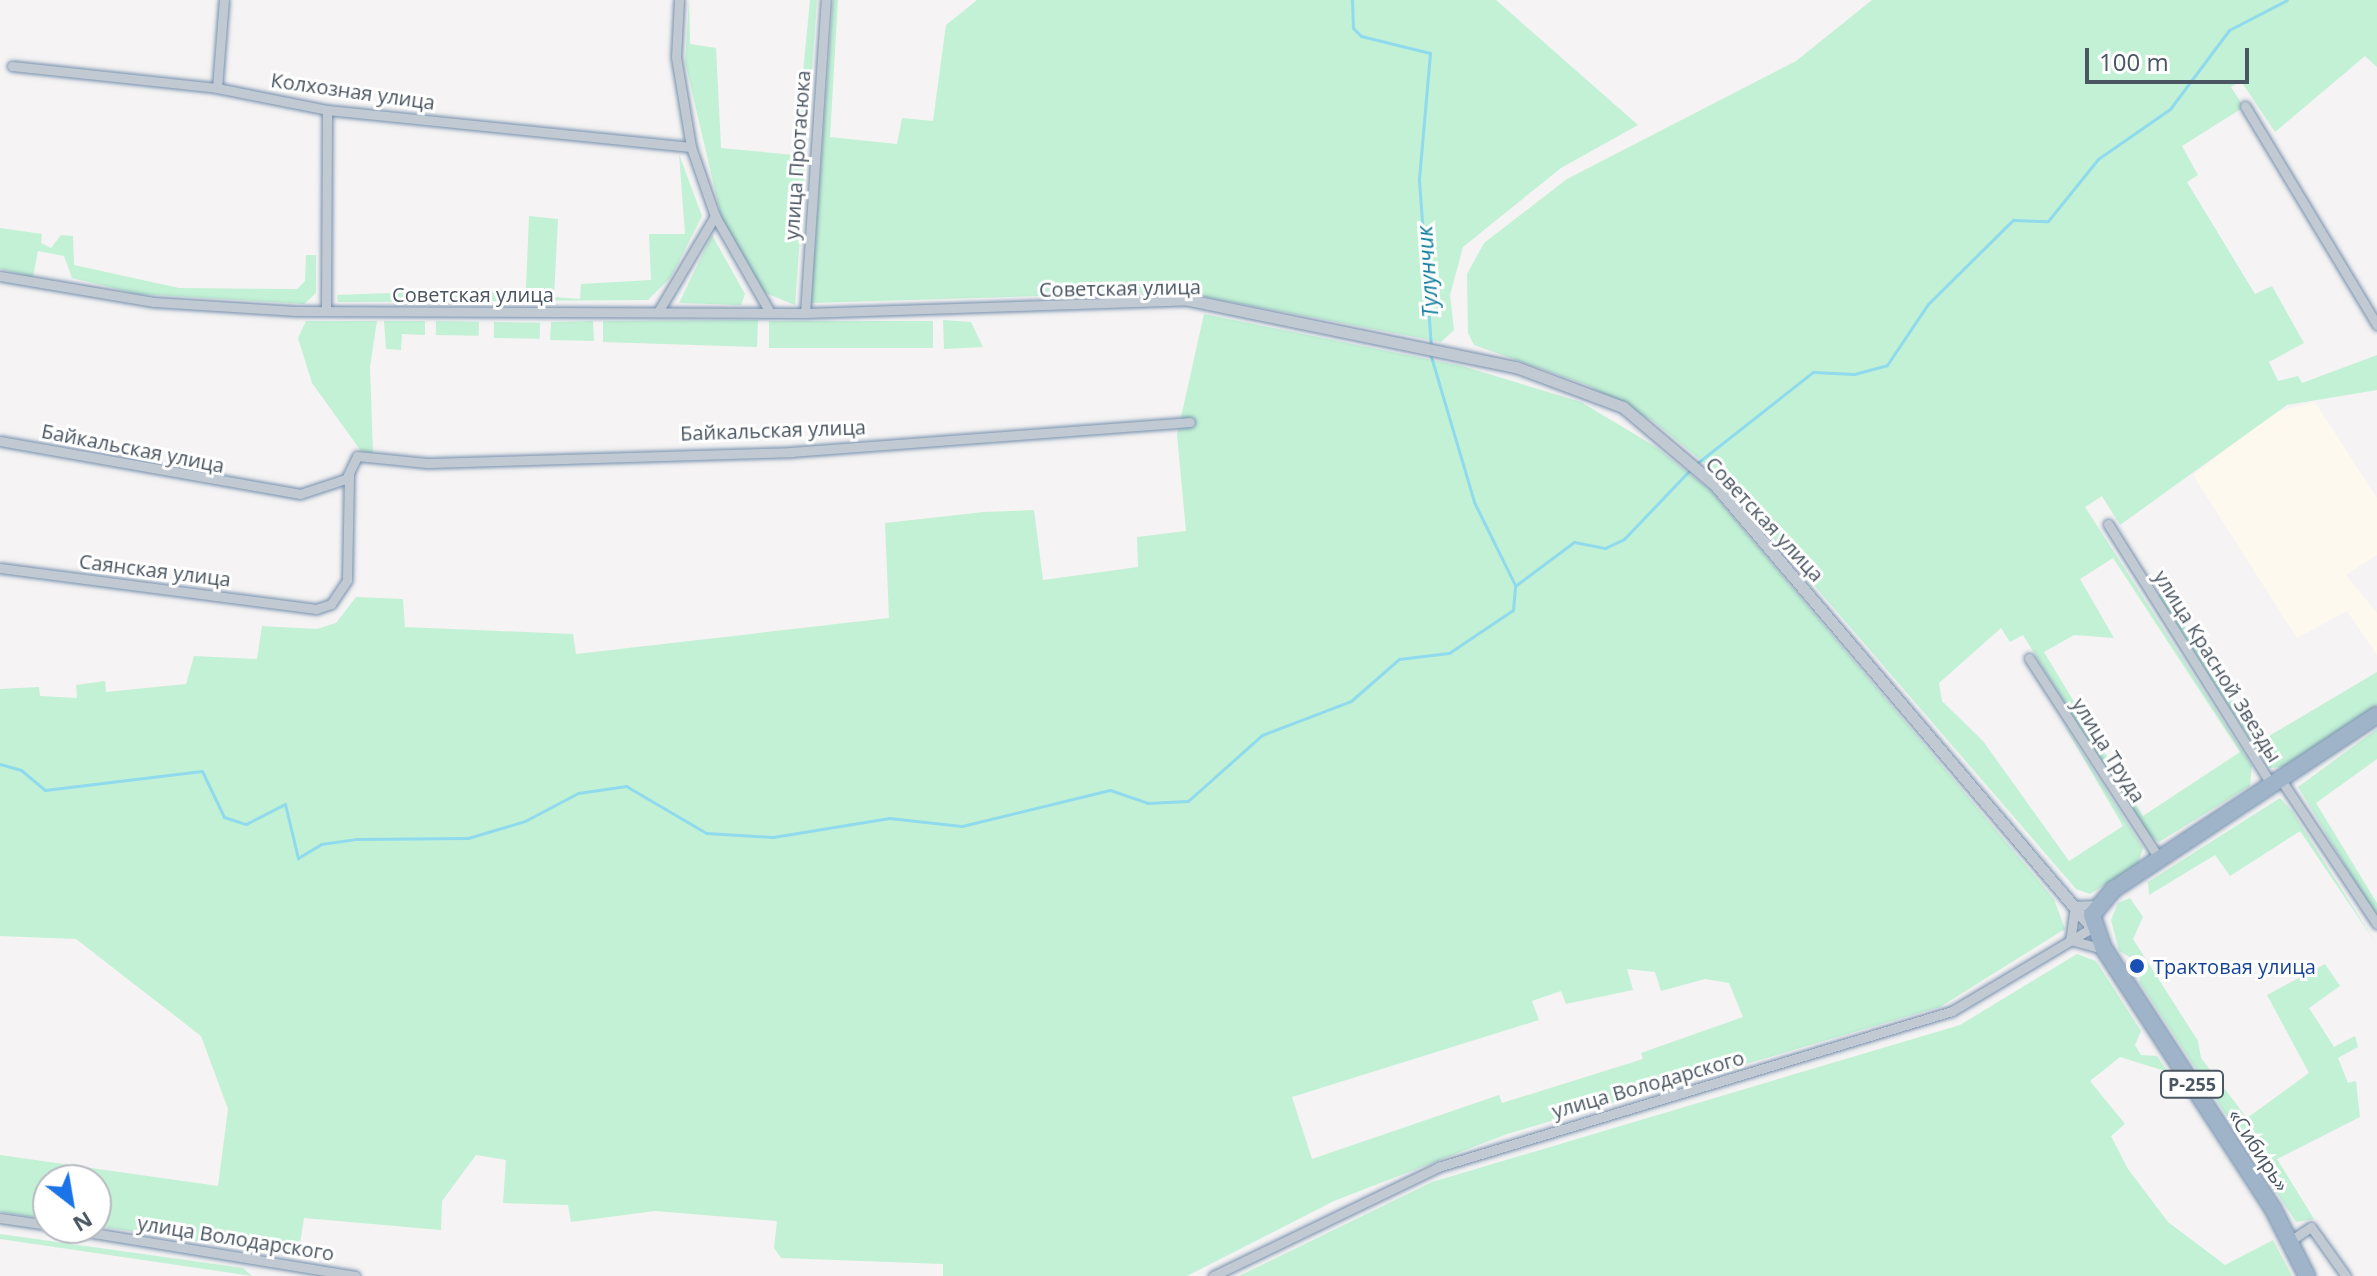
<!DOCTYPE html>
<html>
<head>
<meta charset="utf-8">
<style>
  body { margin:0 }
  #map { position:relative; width:2377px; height:1276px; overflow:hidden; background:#f5f3f3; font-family:"Open Sans",sans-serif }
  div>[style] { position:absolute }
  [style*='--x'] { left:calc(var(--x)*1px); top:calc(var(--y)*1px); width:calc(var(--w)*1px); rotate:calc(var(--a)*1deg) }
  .commercial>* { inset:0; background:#fdf9ef }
  .green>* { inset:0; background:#c3f1d5; transform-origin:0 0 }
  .stream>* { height:3px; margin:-1.5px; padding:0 1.5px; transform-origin:1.5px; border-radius:1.5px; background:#90daee }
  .roads { filter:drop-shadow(0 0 2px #7690ad) drop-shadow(0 0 2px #7690ad) }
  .minor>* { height:9px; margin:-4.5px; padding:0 4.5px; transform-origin:4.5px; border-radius:4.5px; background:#c1cad2 }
  .tertiary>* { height:11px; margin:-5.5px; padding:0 5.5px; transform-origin:5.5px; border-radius:5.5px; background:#c1cad2 }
  .trunk>* { height:16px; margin:-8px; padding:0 8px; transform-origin:8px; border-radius:8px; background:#9fb4c9 }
  .dots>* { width:22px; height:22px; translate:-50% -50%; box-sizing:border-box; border:4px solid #fff; border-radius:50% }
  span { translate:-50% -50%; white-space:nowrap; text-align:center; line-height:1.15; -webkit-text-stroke:6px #fff; paint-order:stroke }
  .shield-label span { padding:2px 6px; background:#fff; border:2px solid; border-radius:6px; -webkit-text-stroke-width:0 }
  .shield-label { font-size:18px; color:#4a5661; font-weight:700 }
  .street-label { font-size:20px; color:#4a5661 }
  .transit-label { font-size:20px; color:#164399 }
  .left { translate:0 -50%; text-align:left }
  .water-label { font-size:22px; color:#0c7c9b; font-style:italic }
  .north { position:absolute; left:32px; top:1164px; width:80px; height:80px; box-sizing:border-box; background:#fff; border:2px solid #b7bbc0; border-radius:50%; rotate:149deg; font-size:22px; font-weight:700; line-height:32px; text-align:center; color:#4a5661 }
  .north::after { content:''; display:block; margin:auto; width:28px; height:36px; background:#1a73e8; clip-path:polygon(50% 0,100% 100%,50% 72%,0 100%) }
  .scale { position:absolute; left:2085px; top:48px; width:164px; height:36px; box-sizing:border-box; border:4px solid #4a5661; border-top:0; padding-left:10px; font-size:24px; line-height:28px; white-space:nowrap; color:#4a5661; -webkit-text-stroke:6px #fff; paint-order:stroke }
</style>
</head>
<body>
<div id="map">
  <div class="commercial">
    <div style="clip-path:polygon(2315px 402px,2377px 498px,2377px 555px,2346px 575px,2377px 613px,2377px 655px,2347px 611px,2297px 638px,2193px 475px,2275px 412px)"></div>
  </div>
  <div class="green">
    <div style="clip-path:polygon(689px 0,690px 44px,716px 48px,721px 148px,795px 155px,810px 0,817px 0,795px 305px,760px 291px,724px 229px,685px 62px)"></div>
    <div style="clip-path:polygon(833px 0,838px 0,830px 137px,897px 144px,902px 118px,933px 121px,946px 25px,977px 0,1496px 0,1638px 125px,1561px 168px,1463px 247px,1450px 295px,1454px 330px,1441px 342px,1179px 292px,811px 303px)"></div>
    <div style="clip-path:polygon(evenodd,1872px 0,2377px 0,2377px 67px,2365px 56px,2275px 132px,2241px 81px,2231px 87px,2244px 107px,2182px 146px,2198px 175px,2187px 182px,2255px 294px,2272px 286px,2304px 343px,2269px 362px,2278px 381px,2298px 376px,2302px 383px,2377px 355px,2377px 390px,2287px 405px,2120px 525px,2102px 496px,2085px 507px,2252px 766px,2250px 786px,2159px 842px,2144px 832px,2023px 635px,2010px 642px,2001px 628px,1939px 683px,1942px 701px,1983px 741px,2069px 861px,2123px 826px,2060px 718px,2143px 848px,2138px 865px,2090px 894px,2076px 889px,1719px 475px,1653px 421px,1587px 385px,1474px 345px,1468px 333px,1467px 274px,1484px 243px,1567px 179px,1796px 61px,1872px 0,2113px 558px,2240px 752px,2143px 816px,2044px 652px,2074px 635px,2114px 638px,2080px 579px,2113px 558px)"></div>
    <div style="clip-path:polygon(679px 154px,702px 216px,671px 277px,648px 300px,338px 302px,337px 295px,526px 288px,529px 216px,558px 219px,554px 297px,580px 299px,581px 284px,651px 280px,649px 234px,685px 234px)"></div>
    <div style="clip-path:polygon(0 228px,42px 234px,41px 243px,51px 248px,61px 235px,73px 236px,74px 265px,179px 288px,297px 289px,305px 281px,306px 255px,316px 255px,316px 293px,304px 304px,138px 294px,72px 278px,64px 256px,38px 251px,33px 277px,0 269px)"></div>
    <div style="clip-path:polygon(712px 235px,745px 294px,741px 305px,679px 303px)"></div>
    <div style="clip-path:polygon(evenodd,1204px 314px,1462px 366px,1581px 402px,1656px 447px,1710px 490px,2054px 899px,2065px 929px,1940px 1007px,1507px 1134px,1334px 1201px,1187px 1276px,943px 1276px,943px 1264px,781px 1258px,774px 1248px,777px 1221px,655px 1211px,571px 1222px,568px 1205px,503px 1203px,506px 1160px,476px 1155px,442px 1201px,441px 1230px,304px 1218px,298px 1257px,96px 1226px,96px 1180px,48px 1180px,48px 1219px,0 1212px,0 1155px,218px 1186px,228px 1109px,201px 1036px,76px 939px,0 936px,0 689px,39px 687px,40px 696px,77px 698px,76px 685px,105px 681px,106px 692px,186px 684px,194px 656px,257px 659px,262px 626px,317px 629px,336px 623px,356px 597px,403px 599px,405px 627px,573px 634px,576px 654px,889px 618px,885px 523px,984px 512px,1034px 510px,1043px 580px,1138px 567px,1137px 537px,1186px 531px,1177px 435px,1204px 314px,1627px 969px,1655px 972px,1661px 991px,1705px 979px,1729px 983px,1743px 1017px,1641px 1053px,1643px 1059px,1502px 1103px,1499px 1095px,1312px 1159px,1292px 1097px,1539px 1020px,1532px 1001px,1561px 991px,1566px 1004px,1633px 990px,1627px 969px)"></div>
    <div style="clip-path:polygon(758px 320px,757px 347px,603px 342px,603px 321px)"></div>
    <div style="clip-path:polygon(943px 320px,971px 322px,983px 347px,944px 349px)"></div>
    <div style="clip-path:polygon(306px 321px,377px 321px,370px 367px,373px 454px,361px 451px,312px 383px,298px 338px)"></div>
    <div style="clip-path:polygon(384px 321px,425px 321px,425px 335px,402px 334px,401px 350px,386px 349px)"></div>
    <div style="left:436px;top:321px;width:43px;height:14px;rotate:1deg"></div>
    <div style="clip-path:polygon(593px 321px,594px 341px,550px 340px,551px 322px)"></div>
    <div style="left:769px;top:321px;width:164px;height:27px"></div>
    <div style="left:494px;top:322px;width:46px;height:16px;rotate:1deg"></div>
    <div style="clip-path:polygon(2163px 592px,2259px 742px,2377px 672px,2377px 705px,2285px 767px,2269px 768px,2157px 596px)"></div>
    <div style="clip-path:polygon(2377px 729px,2377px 759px,2316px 803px,2377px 903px,2377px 918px,2298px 787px)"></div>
    <div style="clip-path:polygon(2280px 798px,2292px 811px,2377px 945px,2300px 831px,2230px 876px,2215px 855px,2149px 895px,2148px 882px)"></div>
    <div style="clip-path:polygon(2130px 898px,2143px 917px,2133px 939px,2198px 1041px,2201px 1058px,2247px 1118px,2309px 1073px,2267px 995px,2325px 964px,2340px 986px,2309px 1008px,2334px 1047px,2355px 1036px,2358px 1047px,2338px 1058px,2348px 1083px,2356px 1081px,2360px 1117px,2277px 1159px,2314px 1219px,2296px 1222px,2140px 983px,2137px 961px,2119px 951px,2111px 920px,2118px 903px)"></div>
    <div style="clip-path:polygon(2077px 954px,2096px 961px,2141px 1031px,2135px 1045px,2141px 1055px,2157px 1056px,2168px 1072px,2120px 1057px,2090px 1081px,2125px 1124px,2111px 1136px,2128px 1169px,2168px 1222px,2225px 1265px,2273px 1240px,2292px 1276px,1239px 1276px,1432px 1182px,1960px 1025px)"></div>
    <div style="clip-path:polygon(0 1234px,243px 1268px,252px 1276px,0 1239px)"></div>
  </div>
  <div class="stream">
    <div style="--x:1352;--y:0;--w:28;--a:88"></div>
    <div style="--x:1353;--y:28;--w:11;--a:45"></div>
    <div style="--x:1361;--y:36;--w:71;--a:13.8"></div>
    <div style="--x:1430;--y:53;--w:127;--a:95"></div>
    <div style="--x:1419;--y:180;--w:166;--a:85.9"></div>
    <div style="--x:1430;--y:353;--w:155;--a:73.5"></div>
    <div style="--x:1474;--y:502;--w:93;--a:63.7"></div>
    <div style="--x:1696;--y:464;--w:149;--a:-38.2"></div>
    <div style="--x:1813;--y:372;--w:41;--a:2.8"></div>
    <div style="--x:1854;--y:374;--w:34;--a:-15"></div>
    <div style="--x:1887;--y:365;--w:73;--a:-56.1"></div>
    <div style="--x:1928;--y:304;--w:120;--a:-44.7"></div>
    <div style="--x:2013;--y:220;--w:35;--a:2"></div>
    <div style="--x:2048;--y:221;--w:80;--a:-51.1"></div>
    <div style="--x:2098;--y:159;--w:88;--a:-34.8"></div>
    <div style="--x:2170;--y:109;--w:99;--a:-53.2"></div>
    <div style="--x:2229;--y:30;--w:65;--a:-27.3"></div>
    <div style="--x:0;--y:764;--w:22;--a:16"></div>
    <div style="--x:21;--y:770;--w:31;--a:40"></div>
    <div style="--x:45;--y:790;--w:158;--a:-6.9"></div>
    <div style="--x:202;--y:771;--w:51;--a:64.4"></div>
    <div style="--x:224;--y:817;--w:23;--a:18"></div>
    <div style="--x:246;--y:824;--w:44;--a:-27.1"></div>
    <div style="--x:285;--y:804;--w:56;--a:76.5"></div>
    <div style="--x:298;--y:858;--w:27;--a:-31"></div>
    <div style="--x:321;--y:844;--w:35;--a:-8"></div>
    <div style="--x:356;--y:839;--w:112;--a:-0.5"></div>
    <div style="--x:468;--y:838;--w:59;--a:-16.6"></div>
    <div style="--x:525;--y:821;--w:60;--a:-27.8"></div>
    <div style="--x:578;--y:793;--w:49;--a:-8.3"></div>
    <div style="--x:626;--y:786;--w:93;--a:30.4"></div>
    <div style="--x:706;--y:833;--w:67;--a:3.4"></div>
    <div style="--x:773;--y:837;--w:118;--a:-9.3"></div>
    <div style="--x:889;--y:818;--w:73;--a:6.3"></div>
    <div style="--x:962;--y:826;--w:152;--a:-13.7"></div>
    <div style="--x:1110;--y:790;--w:39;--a:19"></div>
    <div style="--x:1147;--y:803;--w:41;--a:-2.8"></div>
    <div style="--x:1188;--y:801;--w:99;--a:-41.7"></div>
    <div style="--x:1262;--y:735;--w:95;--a:-20.9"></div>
    <div style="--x:1351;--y:701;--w:64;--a:-41.2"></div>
    <div style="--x:1399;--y:659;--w:50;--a:-6.8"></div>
    <div style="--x:1449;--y:653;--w:77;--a:-33.9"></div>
    <div style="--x:1513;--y:610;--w:24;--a:-85"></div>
    <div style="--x:1515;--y:586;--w:74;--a:-36.7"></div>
    <div style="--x:1574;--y:542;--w:32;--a:11"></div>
    <div style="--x:1605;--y:548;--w:21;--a:-25"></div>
    <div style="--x:1624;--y:539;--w:95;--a:-46.3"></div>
  </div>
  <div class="roads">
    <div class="minor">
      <div style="--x:679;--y:0;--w:57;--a:93"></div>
      <div style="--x:676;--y:57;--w:91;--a:80.5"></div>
      <div style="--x:691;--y:147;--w:73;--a:70.8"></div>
      <div style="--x:715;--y:216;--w:107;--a:60.3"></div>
      <div style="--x:12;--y:66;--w:206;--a:6.1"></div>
      <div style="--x:217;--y:88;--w:112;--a:11.3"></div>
      <div style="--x:327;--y:110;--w:366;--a:5.8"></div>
      <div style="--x:217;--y:88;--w:88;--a:-85.5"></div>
      <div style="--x:2245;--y:106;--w:256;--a:58.9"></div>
      <div style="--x:0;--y:276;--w:156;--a:9.6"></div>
      <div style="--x:154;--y:302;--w:142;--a:3.6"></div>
      <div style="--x:296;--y:311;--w:509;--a:0.23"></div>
      <div style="--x:805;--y:313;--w:384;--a:-1.9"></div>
      <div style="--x:326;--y:311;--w:201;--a:-89.7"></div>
      <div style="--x:658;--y:312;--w:112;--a:-59.3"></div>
      <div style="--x:805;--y:313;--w:314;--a:-86.2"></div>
      <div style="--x:0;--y:441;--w:305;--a:10"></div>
      <div style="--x:300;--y:494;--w:48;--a:-18.1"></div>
      <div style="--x:346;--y:479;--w:25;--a:-64"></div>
      <div style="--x:357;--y:456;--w:70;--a:5.7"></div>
      <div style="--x:427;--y:463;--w:365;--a:-1.7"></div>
      <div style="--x:792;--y:452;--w:399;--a:-4.3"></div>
      <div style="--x:2108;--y:524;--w:308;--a:57.9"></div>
      <div style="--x:0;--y:568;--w:319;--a:7.4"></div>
      <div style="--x:316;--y:609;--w:16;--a:-18"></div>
      <div style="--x:331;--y:604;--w:29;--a:-56"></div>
      <div style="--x:347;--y:580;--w:106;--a:-88.9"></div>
      <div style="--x:2029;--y:658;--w:241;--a:57"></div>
      <div style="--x:2281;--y:780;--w:173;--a:56.3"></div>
      <div style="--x:2099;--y:905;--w:24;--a:178"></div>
      <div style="--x:2075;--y:906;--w:34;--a:98"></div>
      <div style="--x:2070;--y:940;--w:34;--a:15"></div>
      <div style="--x:0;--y:1218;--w:49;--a:8.3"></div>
      <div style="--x:63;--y:1228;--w:296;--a:9.3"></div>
      <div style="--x:2290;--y:1241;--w:25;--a:-34"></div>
      <div style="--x:2311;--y:1227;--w:60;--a:54.5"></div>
      <div style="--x:1213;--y:1276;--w:250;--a:-25.8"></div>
      <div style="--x:1438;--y:1167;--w:537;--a:-16.88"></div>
      <div style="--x:1952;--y:1011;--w:163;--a:-30.7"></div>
    </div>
    <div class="tertiary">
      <div style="--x:1189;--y:300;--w:334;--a:11.6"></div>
      <div style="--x:1516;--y:367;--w:114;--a:20.5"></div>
      <div style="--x:1623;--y:407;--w:121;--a:40.3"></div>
      <div style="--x:1715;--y:485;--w:582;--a:49.6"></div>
    </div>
    <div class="trunk">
      <div style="--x:2307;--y:1276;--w:75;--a:-116.9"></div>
      <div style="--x:2273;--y:1209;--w:312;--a:-123"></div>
      <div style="--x:2103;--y:947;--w:34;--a:-109"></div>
      <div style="--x:2092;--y:915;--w:34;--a:-50"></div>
      <div style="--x:2114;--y:889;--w:315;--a:-33.5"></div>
    </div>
  </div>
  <div class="dots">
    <div style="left:2137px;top:966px;background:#1a4fb4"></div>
  </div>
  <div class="shield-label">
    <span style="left:2192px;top:1084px">Р-255</span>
  </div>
  <div class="street-label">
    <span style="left:353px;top:91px;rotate:8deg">Колхозная улица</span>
    <span style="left:797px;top:155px;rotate:-86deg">улица Протасюка</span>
    <span style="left:1120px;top:288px;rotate:-1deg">Советская улица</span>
    <span style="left:473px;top:294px">Советская улица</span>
    <span style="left:773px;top:430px;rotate:-2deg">Байкальская улица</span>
    <span style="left:133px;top:448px;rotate:11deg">Байкальская улица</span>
    <span style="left:1765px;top:519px;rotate:47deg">Советская улица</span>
    <span style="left:155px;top:570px;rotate:7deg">Саянская улица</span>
    <span style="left:2218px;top:666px;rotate:58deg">улица Красной Звезды</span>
    <span style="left:2109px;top:750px;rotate:58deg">улица Труда</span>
    <span style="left:1648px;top:1084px;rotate:-16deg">улица Володарского</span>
    <span style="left:2259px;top:1150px;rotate:57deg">«Сибирь»</span>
    <span style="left:236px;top:1238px;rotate:9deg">улица Володарского</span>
  </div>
  <div class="transit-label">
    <span class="left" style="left:2153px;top:966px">Трактовая улица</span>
  </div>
  <div class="water-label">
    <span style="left:1427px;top:272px;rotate:-94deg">Тулунчик</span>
  </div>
  <div class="north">N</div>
  <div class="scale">100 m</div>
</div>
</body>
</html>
